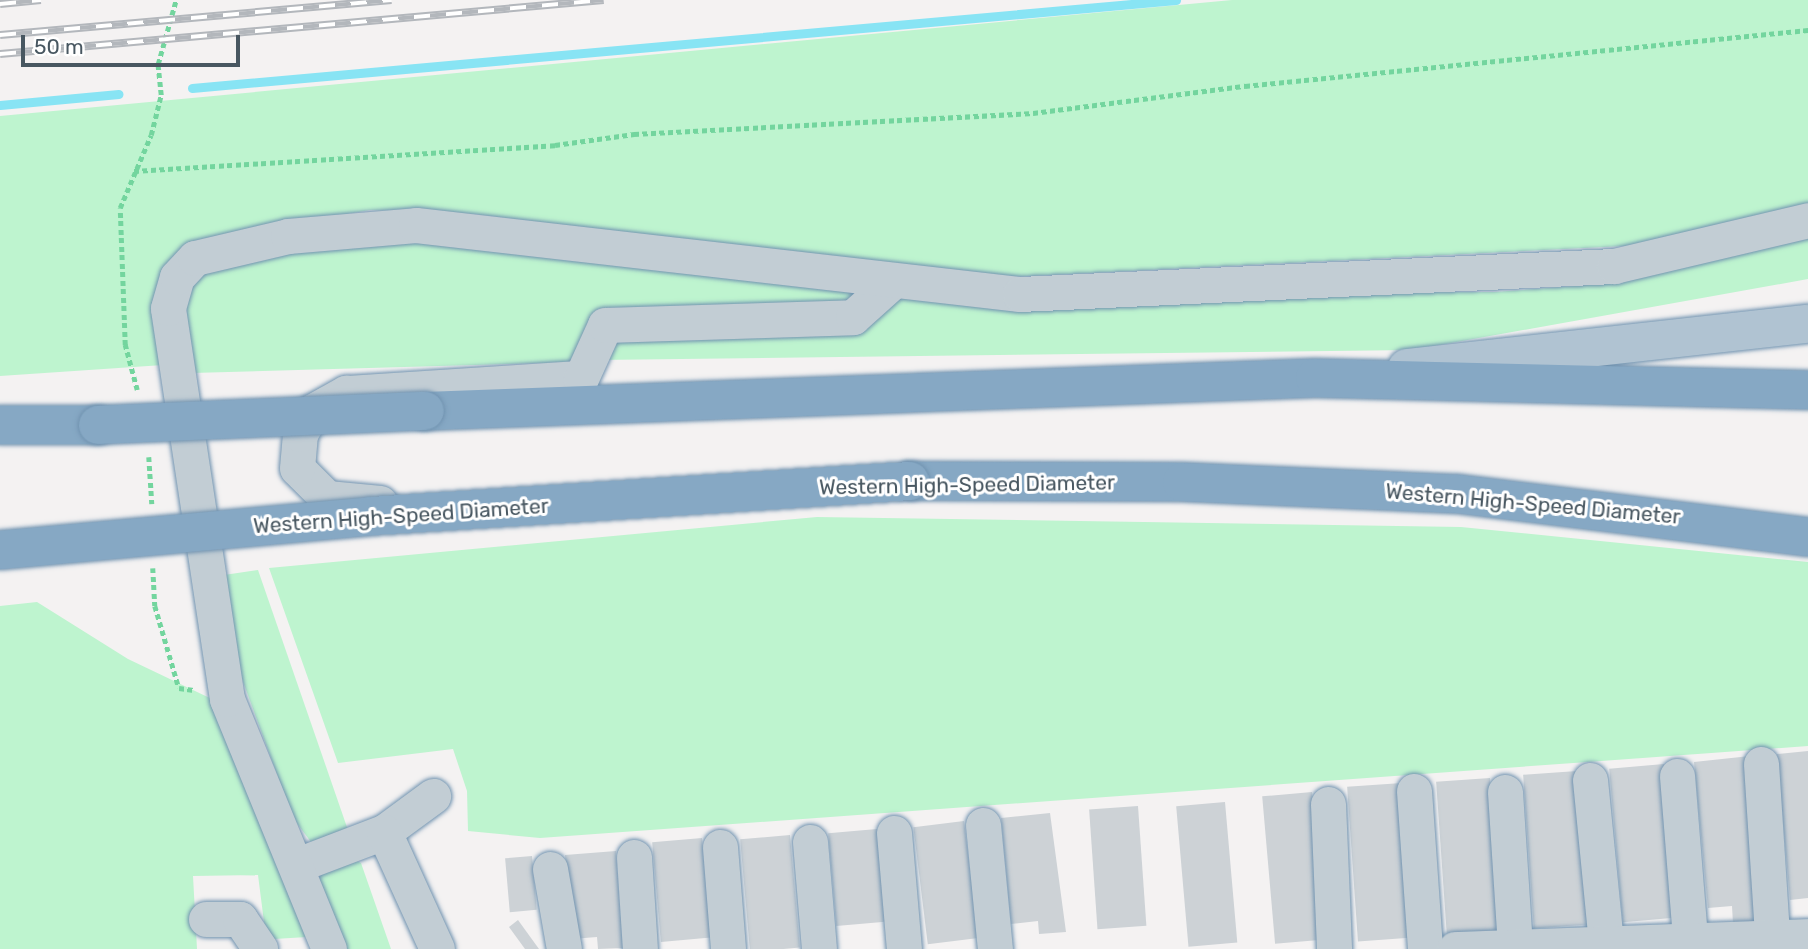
<!DOCTYPE html>
<html>
<head>
<meta charset="utf-8">
<style>
  body { margin:0 }
  #map { position:relative; width:1808px; height:949px; overflow:hidden; background:#f4f2f2; font-family:Rubik,sans-serif }
  div>[style] { position:absolute }
  [style*='--x'] { left:calc(var(--x)*1px); top:calc(var(--y)*1px); width:calc(var(--w)*1px); rotate:calc(var(--a)*1deg) }
  .green>* { inset:0; background:#bef4cf }
  .stream>* { height:9px; margin:-4.5px; padding:0 4.5px; transform-origin:4.5px; border-radius:4.5px; background:#88e4f4 }
  .building>* { inset:0; background:#cdd2d6; transform-origin:0 0 }
  .path>* { height:4.5px; margin-top:-2.25px; transform-origin:0; background:repeating-linear-gradient(90deg,#73d59e 0 5px,transparent 0 8.5px) }
  .roads { filter:drop-shadow(0 0 2px #7193b0) drop-shadow(0 0 2px #7193b0) }
  .minor>* { height:35px; margin:-17.5px; padding:0 17.5px; transform-origin:17.5px; border-radius:17.5px; background:#c2cdd4 }
  .major>* { height:38px; margin:-19px; padding:0 19px; transform-origin:19px; border-radius:19px; background:#b0c3d2 }
  .highway>* { height:38px; margin:-19px; padding:0 19px; transform-origin:19px; border-radius:19px; background:#86a8c4 }
  .rail>* { height:8px; margin-top:-4px; transform-origin:0; background:repeating-linear-gradient(90deg,#fff 0 16px,#b3b7bc 0 32px); box-sizing:border-box; border-block:2px solid #b3b7bc }
  .bridges { filter:drop-shadow(0 0 2px #7193b0) drop-shadow(0 0 2px #7193b0) }
  .highway-bridge>* { height:38px; margin:-19px; padding:0 19px; transform-origin:19px; border-radius:19px; background:#86a8c4 }
  span { translate:-50% -50%; white-space:nowrap; text-align:center; line-height:1.15; -webkit-text-stroke:6px #fff; paint-order:stroke }
  .street-label { font-size:21px; color:#485761 }
  .scale { position:absolute; left:21px; top:35px; width:219px; height:32px; box-sizing:border-box; border:4px solid #485761; border-top:0; padding-left:9px; font-size:21px; line-height:24px; white-space:nowrap; color:#485761; -webkit-text-stroke:5px #fff; paint-order:stroke }
</style>
</head>
<body>
<div id="map">
  <div class="green">
    <div style="clip-path:polygon(1232px 0,1808px 0,1808px 205px,1645px 245px,990px 278px,473px 214px,370px 210px,203px 239px,163px 365px,0 376px,0 116px)"></div>
    <div style="clip-path:polygon(374px 237px,870px 291px,852px 309px,601px 317px,579px 362px,192px 373px,185px 296px,204px 270px)"></div>
    <div style="clip-path:polygon(1808px 239px,1808px 279px,1412px 350px,598px 360px,611px 334px,893px 294px,1494px 292px,1602px 284px)"></div>
    <div style="clip-path:polygon(817px 517px,1461px 527px,1808px 562px,1808px 746px,540px 838px,468px 831px,467px 791px,453px 749px,338px 763px,269px 568px)"></div>
    <div style="clip-path:polygon(258px 570px,349px 833px,314px 846px,293px 818px,238px 668px,224px 575px)"></div>
    <div style="clip-path:polygon(37px 602px,128px 659px,216px 701px,307px 937px,274px 939px,265px 930px,258px 875px,193px 876px,197px 949px,0 949px,0 606px)"></div>
    <div style="clip-path:polygon(351px 858px,361px 863px,391px 949px,344px 949px,318px 882px,324px 867px)"></div>
  </div>
  <div class="stream">
    <div style="--x:192;--y:88;--w:988;--a:-5.11"></div>
    <div style="--x:0;--y:105;--w:119;--a:-5.3"></div>
  </div>
  <div class="building">
    <div style="clip-path:polygon(1808px 751px,1808px 898px,1790px 900px,1777px 754px)"></div>
    <div style="clip-path:polygon(1750px 756px,1762px 922px,1733px 924px,1732px 906px,1708px 908px,1694px 762px)"></div>
    <div style="left:1664px;top:764px;width:154px;height:55px;rotate:85deg"></div>
    <div style="left:1577px;top:771px;width:154px;height:54px;rotate:86deg"></div>
    <div style="left:1490px;top:778px;width:153px;height:54px;rotate:86deg"></div>
    <div style="left:1402px;top:783px;width:155px;height:55px;rotate:86deg"></div>
    <div style="left:1312px;top:792px;width:148px;height:50px;rotate:85deg"></div>
    <div style="left:1225px;top:802px;width:141px;height:49px;rotate:85deg"></div>
    <div style="left:1138px;top:806px;width:120px;height:49px;rotate:86deg"></div>
    <div style="clip-path:polygon(1050px 813px,1066px 932px,1039px 934px,1038px 921px,1011px 924px,1001px 818px)"></div>
    <div style="left:964px;top:821px;width:118px;height:51px;rotate:83deg"></div>
    <div style="left:877px;top:829px;width:93px;height:49px;rotate:85deg"></div>
    <div style="left:790px;top:835px;width:113px;height:50px;rotate:85deg"></div>
    <div style="left:702px;top:838px;width:100px;height:50px;rotate:85deg"></div>
    <div style="clip-path:polygon(616px 851px,623px 948px,598px 949px,597px 937px,572px 939px,565px 855px)"></div>
    <div style="left:532px;top:856px;width:54px;height:27px;rotate:85deg"></div>
    <div style="clip-path:polygon(518px 920px,539px 949px,525px 949px,509px 927px)"></div>
  </div>
  <div class="path">
    <div style="--x:134;--y:171;--w:422;--a:-3.5"></div>
    <div style="--x:555;--y:145;--w:80;--a:-7.9"></div>
    <div style="--x:634;--y:134;--w:400;--a:-3"></div>
    <div style="--x:1033;--y:113;--w:214;--a:-7.3"></div>
    <div style="--x:1245;--y:86;--w:566;--a:-5.68"></div>
    <div style="--x:137;--y:390;--w:47;--a:-104.9"></div>
    <div style="--x:125;--y:345;--w:137;--a:-92.1"></div>
    <div style="--x:120;--y:208;--w:79;--a:-67"></div>
    <div style="--x:151;--y:135;--w:41;--a:-76"></div>
    <div style="--x:161;--y:95;--w:31;--a:-96"></div>
    <div style="--x:158;--y:64;--w:66;--a:-74.3"></div>
    <div style="--x:149;--y:457;--w:47;--a:86.3"></div>
    <div style="--x:153;--y:568;--w:38;--a:87"></div>
    <div style="--x:155;--y:606;--w:85;--a:73.7"></div>
    <div style="--x:179;--y:688;--w:15;--a:8"></div>
  </div>
  <div class="roads">
    <div class="minor">
      <div style="--x:380;--y:503;--w:53;--a:-174.6"></div>
      <div style="--x:327;--y:498;--w:42;--a:-135"></div>
      <div style="--x:297;--y:468;--w:34;--a:-85"></div>
      <div style="--x:300;--y:434;--w:26;--a:-61"></div>
      <div style="--x:313;--y:411;--w:38;--a:-29"></div>
      <div style="--x:346;--y:393;--w:235;--a:-3.7"></div>
      <div style="--x:581;--y:378;--w:58;--a:-65.6"></div>
      <div style="--x:605;--y:325;--w:248;--a:-1.8"></div>
      <div style="--x:853;--y:317;--w:52;--a:-41.9"></div>
      <div style="--x:1761;--y:764;--w:172;--a:86.3"></div>
      <div style="--x:1677;--y:776;--w:164;--a:85.4"></div>
      <div style="--x:1590;--y:780;--w:164;--a:84.4"></div>
      <div style="--x:1414;--y:791;--w:158;--a:86"></div>
      <div style="--x:1505;--y:792;--w:154;--a:86.3"></div>
      <div style="--x:1328;--y:804;--w:145;--a:87.6"></div>
      <div style="--x:983;--y:825;--w:125;--a:84.5"></div>
      <div style="--x:384;--y:832;--w:61;--a:-36.3"></div>
      <div style="--x:894;--y:833;--w:116;--a:85.1"></div>
      <div style="--x:810;--y:842;--w:107;--a:85.2"></div>
      <div style="--x:720;--y:847;--w:102;--a:85.5"></div>
      <div style="--x:634;--y:857;--w:92;--a:86.3"></div>
      <div style="--x:297;--y:865;--w:93;--a:-20.8"></div>
      <div style="--x:384;--y:832;--w:128;--a:65.6"></div>
      <div style="--x:550;--y:869;--w:81;--a:80.1"></div>
      <div style="--x:206;--y:919;--w:34;--a:0"></div>
      <div style="--x:240;--y:919;--w:36;--a:56"></div>
      <div style="--x:329;--y:949;--w:270;--a:-112.2"></div>
      <div style="--x:227;--y:699;--w:395;--a:-98.6"></div>
      <div style="--x:168;--y:308;--w:32;--a:-74"></div>
      <div style="--x:177;--y:277;--w:26;--a:-47"></div>
      <div style="--x:195;--y:258;--w:96;--a:-13.3"></div>
      <div style="--x:288;--y:236;--w:128;--a:-4.9"></div>
      <div style="--x:416;--y:225;--w:608;--a:6.52"></div>
      <div style="--x:1020;--y:294;--w:595;--a:-2.7"></div>
      <div style="--x:1614;--y:266;--w:199;--a:-13.3"></div>
      <div style="--x:1455;--y:949;--w:353;--a:-2.1"></div>
    </div>
    <div class="major">
      <div style="--x:1407;--y:368;--w:403;--a:-6.3"></div>
    </div>
    <div class="highway">
      <div style="--x:425;--y:411;--w:891;--a:-2.12"></div>
      <div style="--x:1315;--y:378;--w:493;--a:1.4"></div>
      <div style="--x:0;--y:425;--w:98;--a:0"></div>
      <div style="--x:910;--y:481;--w:272;--a:0.2"></div>
      <div style="--x:1182;--y:482;--w:276;--a:2.5"></div>
      <div style="--x:1458;--y:494;--w:353;--a:7"></div>
    </div>
  </div>
  <div class="rail">
    <div style="--x:0;--y:4;--w:41;--a:-5.6"></div>
    <div style="--x:0;--y:35;--w:393;--a:-5.1"></div>
    <div style="--x:0;--y:54;--w:606;--a:-5.11"></div>
  </div>
  <div class="bridges">
    <div class="highway-bridge">
      <div style="--x:98;--y:425;--w:327;--a:-2.5"></div>
      <div style="--x:0;--y:550;--w:374;--a:-5.2"></div>
      <div style="--x:372;--y:516;--w:539;--a:-3.72"></div>
    </div>
  </div>
  <div class="street-label">
    <span style="left:967px;top:485px;rotate:-1deg">Western High-Speed Diameter</span>
    <span style="left:1533px;top:504px;rotate:5deg">Western High-Speed Diameter</span>
    <span style="left:401px;top:516px;rotate:-4deg">Western High-Speed Diameter</span>
  </div>
  <div class="scale">50 m</div>
</div>
</body>
</html>
